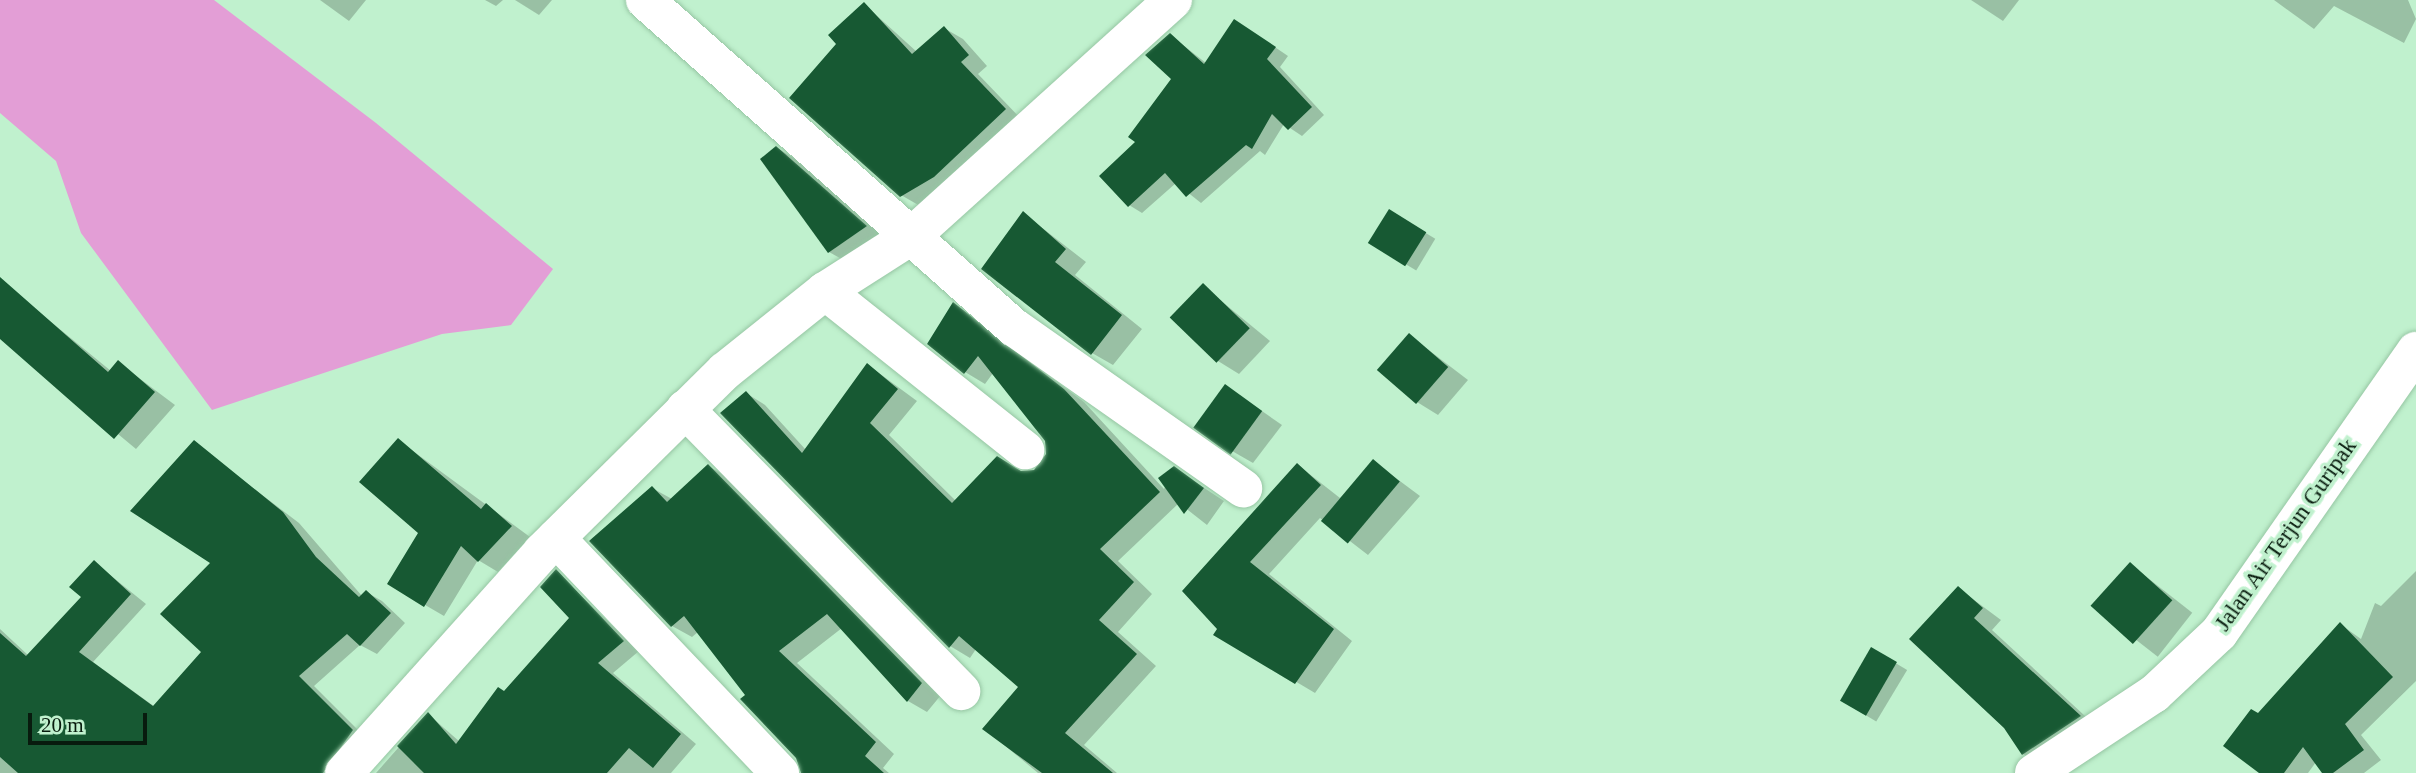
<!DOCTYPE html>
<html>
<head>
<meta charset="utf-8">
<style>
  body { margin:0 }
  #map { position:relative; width:2416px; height:773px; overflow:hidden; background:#c0f1ce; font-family:Georgia,serif }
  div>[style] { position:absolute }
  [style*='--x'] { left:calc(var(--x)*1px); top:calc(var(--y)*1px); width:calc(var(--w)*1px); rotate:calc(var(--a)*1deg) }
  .green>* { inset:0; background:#e39ed6 }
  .shadow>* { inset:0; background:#0003; transform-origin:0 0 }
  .building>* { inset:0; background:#175933; transform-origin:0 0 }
  .roads { filter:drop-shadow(0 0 2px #96c6a3) drop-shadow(0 0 2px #96c6a3) }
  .street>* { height:38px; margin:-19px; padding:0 19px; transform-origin:19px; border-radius:19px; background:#fff }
  .secondary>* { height:38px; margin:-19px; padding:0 19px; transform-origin:19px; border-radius:19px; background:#fff }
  span { translate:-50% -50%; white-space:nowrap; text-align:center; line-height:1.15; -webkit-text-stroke:7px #c0f1ce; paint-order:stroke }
  .street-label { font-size:23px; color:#081b0e }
  .scale { position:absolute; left:28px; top:713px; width:119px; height:32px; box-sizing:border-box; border:4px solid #081b0e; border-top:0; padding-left:9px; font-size:21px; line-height:24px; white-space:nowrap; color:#081b0e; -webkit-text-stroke:5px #c0f1ce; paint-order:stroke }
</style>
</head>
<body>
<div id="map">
  <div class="green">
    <div style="clip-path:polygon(0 0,214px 0,376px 123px,553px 269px,511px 325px,442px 334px,212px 410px,81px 233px,56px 161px,0 113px)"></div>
  </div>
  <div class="shadow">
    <div style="clip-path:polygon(320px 0,366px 0,349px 21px)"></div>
    <div style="clip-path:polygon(485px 0,503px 0,496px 6px)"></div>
    <div style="clip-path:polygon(515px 0,552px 0,539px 15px)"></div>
    <div style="clip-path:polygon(1971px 0,2019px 0,2003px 21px)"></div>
    <div style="clip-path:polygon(2274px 0,2408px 0,2416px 19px,2404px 43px,2334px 6px,2314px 29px)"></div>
    <div style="clip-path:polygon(864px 4px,917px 52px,944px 28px,963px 39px,987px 66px,978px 74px,1023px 121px,920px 206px,901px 195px,838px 44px)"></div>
    <div style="clip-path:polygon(1248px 29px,1288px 56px,1280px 67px,1324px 115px,1302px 136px,1284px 124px,1265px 155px,1260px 151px,1201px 203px,1176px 183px,1142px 213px,1129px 205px,1138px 142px,1174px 79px,1170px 35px,1206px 63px)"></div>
    <div style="clip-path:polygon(777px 148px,794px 158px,883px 236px,847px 262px,829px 252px)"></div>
    <div style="left:1389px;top:211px;width:54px;height:37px;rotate:31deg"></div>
    <div style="clip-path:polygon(1023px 213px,1086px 262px,1075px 275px,1142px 329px,1113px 365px,1092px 353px)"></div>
    <div style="clip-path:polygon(1203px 286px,1270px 341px,1239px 374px,1218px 361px)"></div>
    <div style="clip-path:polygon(12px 290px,111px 371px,119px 363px,175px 405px,136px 449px,0 336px,0 304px)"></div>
    <div style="clip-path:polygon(954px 305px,1084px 402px,1164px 489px,1174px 468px,1224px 501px,1207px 525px,1179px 503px,1118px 561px,1152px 594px,1118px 632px,1156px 666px,1084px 745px,1117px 773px,1038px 773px,985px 729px,1020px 687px,976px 649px,970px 658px,950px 646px,722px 413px,746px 393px,765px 405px,806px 450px,868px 365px,917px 401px,889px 435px,956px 501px,1035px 472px,1048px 454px,1047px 441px,993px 373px,985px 384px,965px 372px)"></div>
    <div style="clip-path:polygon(1409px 335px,1468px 380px,1438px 415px,1417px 402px)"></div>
    <div style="clip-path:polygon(1226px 386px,1282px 425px,1253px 463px,1232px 451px)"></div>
    <div style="clip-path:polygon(398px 440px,530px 537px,498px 572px,478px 560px,444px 616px,389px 584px,421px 532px)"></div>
    <div style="clip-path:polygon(194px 443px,299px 523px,362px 596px,366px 592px,382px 601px,405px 623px,377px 654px,360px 645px,314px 686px,367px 739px,341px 773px,0 773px,0 629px,29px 656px,84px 597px,94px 562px,146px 604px,93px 662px,155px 707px,203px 652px,213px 563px)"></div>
    <div style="clip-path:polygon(1373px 461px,1420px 496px,1368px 555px,1320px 518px,1269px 574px,1352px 641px,1315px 693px,1216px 634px,1220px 629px,1184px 591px,1298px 465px,1340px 498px)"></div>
    <div style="clip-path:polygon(708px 466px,728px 477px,941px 695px,927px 712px,908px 701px,842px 628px,797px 663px,894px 754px,883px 768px,889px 773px,810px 773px,742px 699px,747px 695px,698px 632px,692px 637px,672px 626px,652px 488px,672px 499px)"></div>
    <div style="left:2130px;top:564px;width:79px;height:56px;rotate:38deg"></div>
    <div style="clip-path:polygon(2416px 571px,2416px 681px,2361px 735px,2381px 760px,2364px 773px,2325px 773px,2316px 762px,2308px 773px,2262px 773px,2259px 715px,2340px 624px,2361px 639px,2375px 603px,2381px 606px)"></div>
    <div style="clip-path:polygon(556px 572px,639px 651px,613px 673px,696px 744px,671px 773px,376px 773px,428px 714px,460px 742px,505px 693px,572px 618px)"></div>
    <div style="clip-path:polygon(1958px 588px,2001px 620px,1992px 630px,2098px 728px,2042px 765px,2023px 754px,2006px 727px)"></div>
    <div style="left:1872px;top:649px;width:41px;height:60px;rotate:31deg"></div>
  </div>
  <div class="building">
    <div style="clip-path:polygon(864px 2px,912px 54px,944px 26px,969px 55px,961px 62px,1006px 109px,934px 177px,900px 197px,789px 98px,836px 44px,828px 35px)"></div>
    <div style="clip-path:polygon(1234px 19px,1276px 47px,1267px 59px,1312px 107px,1288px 130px,1272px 114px,1252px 149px,1246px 145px,1186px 197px,1165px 173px,1128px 207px,1099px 176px,1135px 142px,1128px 137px,1171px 79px,1145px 55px,1170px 33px,1204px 64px)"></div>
    <div style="clip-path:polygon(776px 146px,867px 226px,828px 253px,760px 159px)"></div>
    <div style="left:1389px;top:209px;width:44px;height:40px;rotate:32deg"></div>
    <div style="clip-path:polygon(1023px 211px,1066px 249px,1055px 262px,1122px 315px,1091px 355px,981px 269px)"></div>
    <div style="clip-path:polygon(0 277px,108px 372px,118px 360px,155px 392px,114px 439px,0 339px)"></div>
    <div style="left:1203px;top:283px;width:65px;height:48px;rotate:44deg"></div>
    <div style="clip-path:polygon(953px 302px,1064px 389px,1160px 492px,1100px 549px,1134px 582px,1099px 620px,1137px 654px,1065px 733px,1113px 773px,1042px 773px,982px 729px,1018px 687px,959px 636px,949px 648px,720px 413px,746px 391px,802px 453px,867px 363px,898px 389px,870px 423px,952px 503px,997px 456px,1021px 471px,1034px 470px,1046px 454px,1045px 441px,978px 356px,964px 374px,927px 344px)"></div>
    <div style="left:1409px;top:333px;width:52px;height:49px;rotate:41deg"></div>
    <div style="left:1225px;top:384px;width:46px;height:54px;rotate:36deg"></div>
    <div style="clip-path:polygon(398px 438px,481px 509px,486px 503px,512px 526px,478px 562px,461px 546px,424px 607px,387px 584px,418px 533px,359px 482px)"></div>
    <div style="clip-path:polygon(194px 440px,283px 512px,316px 557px,359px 597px,366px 590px,391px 613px,360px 646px,347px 634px,299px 676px,353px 730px,323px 773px,18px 773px,0 757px,0 633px,26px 656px,81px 597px,69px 587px,94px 560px,131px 594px,79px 652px,153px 706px,201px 652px,160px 614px,210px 563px,130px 511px)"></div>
    <div style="left:1373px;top:459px;width:35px;height:81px;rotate:40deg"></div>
    <div style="clip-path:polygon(1297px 463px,1321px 485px,1250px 562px,1334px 629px,1295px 684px,1213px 635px,1217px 629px,1182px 591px)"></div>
    <div style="clip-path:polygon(708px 464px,922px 683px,907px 702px,827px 614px,779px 651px,876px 742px,865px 756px,884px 773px,801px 773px,796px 758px,740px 699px,745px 695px,684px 616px,671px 627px,589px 541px,652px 486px,667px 502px)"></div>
    <div style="clip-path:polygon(1174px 466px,1204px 488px,1184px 514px,1158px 478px)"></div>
    <div style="left:2130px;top:562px;width:57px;height:59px;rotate:42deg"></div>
    <div style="clip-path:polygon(556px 569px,624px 641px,598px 663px,681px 734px,653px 768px,629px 748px,607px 773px,424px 773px,397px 746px,428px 712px,456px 744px,498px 687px,504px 691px,569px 618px,540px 587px)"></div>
    <div style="clip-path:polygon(1958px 586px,1983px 608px,1974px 618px,2081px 716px,2022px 755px,2004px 728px,1909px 639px)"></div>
    <div style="clip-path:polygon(2340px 622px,2393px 677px,2345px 724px,2364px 750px,2333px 773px,2322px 773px,2303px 747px,2284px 773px,2259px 773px,2223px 746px,2251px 709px,2258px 713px)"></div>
    <div style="left:1871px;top:647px;width:30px;height:62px;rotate:30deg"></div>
  </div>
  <div class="roads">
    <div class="street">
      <div style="--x:645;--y:0;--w:494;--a:41.6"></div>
      <div style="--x:1015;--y:328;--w:279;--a:35.1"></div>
      <div style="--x:825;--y:291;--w:256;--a:38.5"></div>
      <div style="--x:685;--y:409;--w:395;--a:45.6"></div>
      <div style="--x:556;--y:538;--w:325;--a:46.4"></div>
      <div style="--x:344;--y:773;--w:297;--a:-48.1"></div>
      <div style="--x:542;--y:552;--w:257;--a:-44.7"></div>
      <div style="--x:725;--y:371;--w:128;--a:-38.7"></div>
      <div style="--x:825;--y:291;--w:106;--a:-32.6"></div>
      <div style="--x:914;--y:234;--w:349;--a:-42.1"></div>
    </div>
    <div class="secondary">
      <div style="--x:2034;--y:773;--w:144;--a:-33.4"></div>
      <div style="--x:2154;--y:694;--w:89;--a:-43.2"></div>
      <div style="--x:2219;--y:633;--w:344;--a:-55.1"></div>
    </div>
  </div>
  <div class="street-label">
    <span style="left:2286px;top:535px;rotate:-55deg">Jalan Air Terjun Guripak</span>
  </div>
  <div class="scale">20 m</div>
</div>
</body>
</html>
